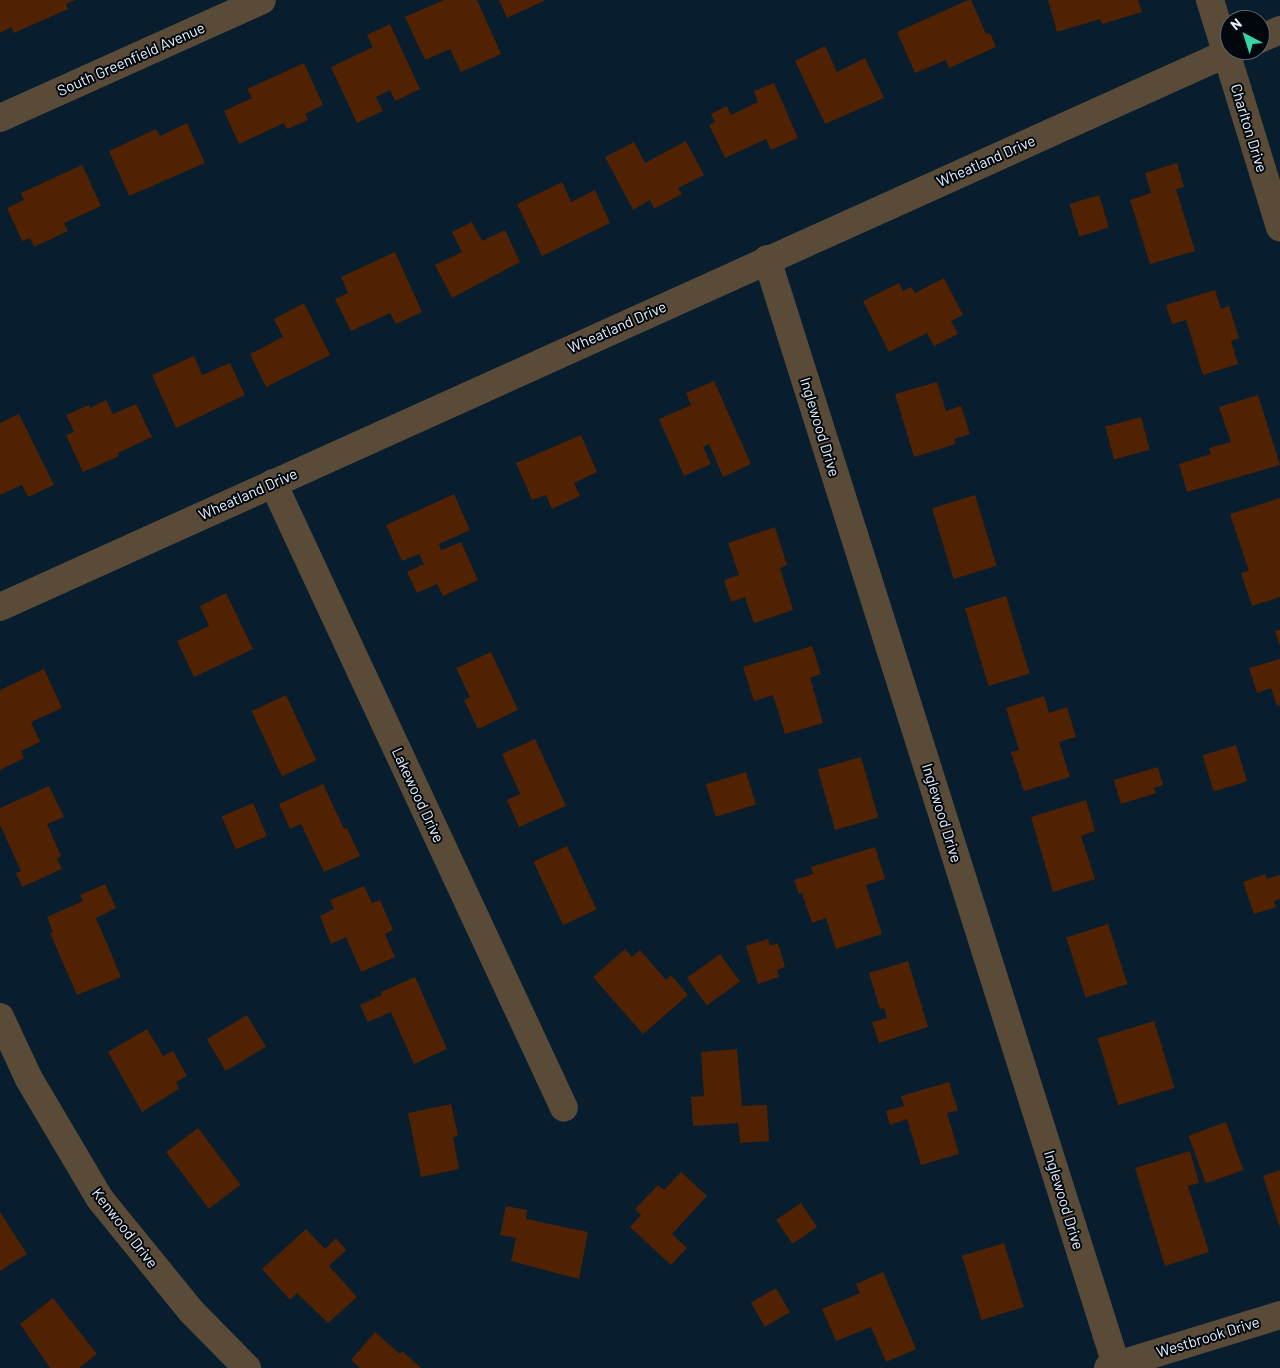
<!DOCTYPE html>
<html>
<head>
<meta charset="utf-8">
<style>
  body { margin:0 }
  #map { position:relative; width:1280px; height:1368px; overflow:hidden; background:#081d2d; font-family:Barlow,sans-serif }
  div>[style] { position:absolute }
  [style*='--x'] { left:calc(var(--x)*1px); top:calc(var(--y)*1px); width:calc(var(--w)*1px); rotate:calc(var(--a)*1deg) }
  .building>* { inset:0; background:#502201; transform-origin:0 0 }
  .minor>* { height:28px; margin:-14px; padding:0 14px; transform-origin:14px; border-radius:14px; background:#594b37 }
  span { translate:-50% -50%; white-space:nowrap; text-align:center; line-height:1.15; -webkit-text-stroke:4px #02070d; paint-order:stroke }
  .street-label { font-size:15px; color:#e7f4ff }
  .north { position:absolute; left:1220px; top:10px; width:50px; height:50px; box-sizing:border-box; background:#02070d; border:1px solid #5e666e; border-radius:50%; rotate:320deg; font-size:14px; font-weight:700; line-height:20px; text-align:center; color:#e7f4ff }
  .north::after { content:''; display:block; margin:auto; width:18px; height:22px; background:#38d4a6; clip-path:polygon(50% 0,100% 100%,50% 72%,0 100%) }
</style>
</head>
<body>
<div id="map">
  <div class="building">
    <div style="clip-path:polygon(0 0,75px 0,66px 4px,68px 9px,14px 33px,11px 27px,0 33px)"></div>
    <div style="clip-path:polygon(444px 0,477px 0,501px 54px,461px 72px,450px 49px,425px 60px,405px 17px)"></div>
    <div style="clip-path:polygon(499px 0,546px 0,507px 18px)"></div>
    <div style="clip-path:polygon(968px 0,971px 0,986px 34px,990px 33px,996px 47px,949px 68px,946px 60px,915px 73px,897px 32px)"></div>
    <div style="clip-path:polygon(1048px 0,1138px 0,1142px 12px,1102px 24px,1100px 19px,1057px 32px)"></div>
    <div style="clip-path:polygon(390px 24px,420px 89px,395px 101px,390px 90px,376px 97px,383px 111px,357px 123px,331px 67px,373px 47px,367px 35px)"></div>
    <div style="clip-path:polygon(825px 46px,837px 72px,865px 58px,884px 98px,825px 124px,795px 61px)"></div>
    <div style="clip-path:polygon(304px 63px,323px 105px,305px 114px,308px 120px,287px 129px,284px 123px,239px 144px,224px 111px,252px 98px,247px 89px)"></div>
    <div style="clip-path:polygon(774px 83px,798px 138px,771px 150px,766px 139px,725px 158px,709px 125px,715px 122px,711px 114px,727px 106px,731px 115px,758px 102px,754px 91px)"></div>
    <div style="clip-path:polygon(187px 123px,205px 163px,129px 196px,109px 151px,156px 129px,160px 136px)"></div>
    <div style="clip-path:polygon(686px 141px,704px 175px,678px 188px,682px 194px,654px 209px,650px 200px,633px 210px,605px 157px,634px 142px,645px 163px)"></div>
    <div style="clip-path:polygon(1177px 163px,1184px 187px,1176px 189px,1195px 251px,1150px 264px,1130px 200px,1151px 193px,1145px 173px)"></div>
    <div style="clip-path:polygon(82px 165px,101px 206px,64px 223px,68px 231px,34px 247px,30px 238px,22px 241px,7px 208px,24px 200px,21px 193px)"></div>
    <div style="clip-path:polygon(562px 182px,571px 202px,595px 190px,610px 223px,542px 256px,517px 204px)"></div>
    <div style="left:1099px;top:195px;width:34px;height:31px;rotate:73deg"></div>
    <div style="clip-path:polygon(472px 222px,482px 241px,505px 230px,520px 262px,452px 298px,435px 265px,462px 252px,452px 232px)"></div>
    <div style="clip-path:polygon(395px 252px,422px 312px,396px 324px,390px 313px,351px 331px,335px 299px,348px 293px,341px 277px)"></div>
    <div style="clip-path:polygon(944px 278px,963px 315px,951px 321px,958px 334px,934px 346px,927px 333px,889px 352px,863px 301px,899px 283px,903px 291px,911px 287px,915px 293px)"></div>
    <div style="clip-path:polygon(1215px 290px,1221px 309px,1229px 306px,1239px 338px,1231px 341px,1238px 364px,1203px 375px,1186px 320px,1172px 324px,1166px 305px)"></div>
    <div style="clip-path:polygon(304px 303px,330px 355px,266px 387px,250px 354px,283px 337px,274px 319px)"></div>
    <div style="clip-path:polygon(194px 356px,202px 375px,230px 363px,245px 395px,176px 428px,152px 375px)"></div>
    <div style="clip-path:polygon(714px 381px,751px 464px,723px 477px,709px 444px,703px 447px,711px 464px,684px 476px,659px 419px,691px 405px,686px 393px)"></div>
    <div style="clip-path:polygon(937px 382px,946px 411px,961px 406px,970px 434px,954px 439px,956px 444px,914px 457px,895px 394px)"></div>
    <div style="clip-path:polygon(1258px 395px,1280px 465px,1187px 492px,1179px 464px,1211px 454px,1209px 448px,1231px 442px,1219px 407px)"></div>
    <div style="clip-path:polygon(106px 400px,113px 414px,136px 404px,152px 437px,118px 453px,119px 456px,83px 472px,66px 435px,74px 432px,66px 415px,89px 405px,90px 408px)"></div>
    <div style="clip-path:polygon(19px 414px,54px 485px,28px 497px,22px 485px,0 495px,0 423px)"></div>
    <div style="left:1141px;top:417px;width:34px;height:37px;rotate:75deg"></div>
    <div style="clip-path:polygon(581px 435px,597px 472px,574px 483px,580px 496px,552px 509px,546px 495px,532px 500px,516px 463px)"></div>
    <div style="clip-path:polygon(454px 494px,470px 530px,439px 544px,441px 550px,461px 542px,478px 580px,443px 596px,437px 584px,417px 593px,407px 572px,424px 564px,419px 554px,402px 561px,386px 525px)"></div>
    <div style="left:975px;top:495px;width:74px;height:45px;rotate:73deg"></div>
    <div style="clip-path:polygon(1280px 498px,1280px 597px,1252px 606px,1241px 573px,1249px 571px,1230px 514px)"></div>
    <div style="clip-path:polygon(775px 527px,787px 565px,780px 568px,793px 610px,754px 623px,745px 597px,731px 602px,724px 580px,739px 575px,728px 543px)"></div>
    <div style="clip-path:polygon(226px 593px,253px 649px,194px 677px,177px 641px,209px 626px,200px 606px)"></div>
    <div style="left:1006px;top:596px;width:81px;height:43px;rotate:73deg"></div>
    <div style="clip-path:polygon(1280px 630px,1280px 646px,1275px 631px)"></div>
    <div style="clip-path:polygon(812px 646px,821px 674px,810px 678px,823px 723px,785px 734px,773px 695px,754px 701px,743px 667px)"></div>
    <div style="clip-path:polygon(491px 652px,518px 710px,478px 729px,464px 700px,470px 697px,456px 668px)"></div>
    <div style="clip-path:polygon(1280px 659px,1280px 705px,1277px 706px,1271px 688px,1257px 693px,1249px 668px)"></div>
    <div style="clip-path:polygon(44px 669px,62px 708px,31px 722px,40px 742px,21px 751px,24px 758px,0 770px,0 690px)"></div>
    <div style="left:286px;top:695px;width:72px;height:38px;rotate:65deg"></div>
    <div style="clip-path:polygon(1044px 696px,1049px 713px,1067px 707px,1076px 737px,1059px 742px,1070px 777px,1024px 791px,1011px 752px,1019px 750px,1006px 708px)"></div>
    <div style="clip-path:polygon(535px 739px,566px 806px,519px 827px,507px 800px,520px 794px,502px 754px)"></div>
    <div style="left:1236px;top:745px;width:38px;height:35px;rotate:73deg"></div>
    <div style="left:861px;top:757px;width:63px;height:45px;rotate:74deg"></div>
    <div style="clip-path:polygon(1158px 767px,1163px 785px,1154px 788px,1156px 793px,1121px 804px,1114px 780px)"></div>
    <div style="left:746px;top:772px;width:34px;height:42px;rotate:73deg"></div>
    <div style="clip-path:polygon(323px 784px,344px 829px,347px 828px,360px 856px,324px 872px,301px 824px,290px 829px,279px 804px)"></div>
    <div style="clip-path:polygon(49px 786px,64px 817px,47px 824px,61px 856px,57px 859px,62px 869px,22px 887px,16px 873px,21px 871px,0 825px,0 808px)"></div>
    <div style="clip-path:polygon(1086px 800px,1095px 831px,1081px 836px,1095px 879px,1053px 892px,1031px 817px)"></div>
    <div style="left:253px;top:803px;width:36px;height:34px;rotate:67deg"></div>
    <div style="left:567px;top:846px;width:70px;height:37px;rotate:65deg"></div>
    <div style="clip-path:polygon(875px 847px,885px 879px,866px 885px,882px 934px,836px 949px,826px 918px,812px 923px,802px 893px,799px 894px,794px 880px,813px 874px,811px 867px)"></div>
    <div style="clip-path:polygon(1265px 874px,1267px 879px,1280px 875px,1280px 899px,1274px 901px,1276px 907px,1254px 914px,1243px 882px)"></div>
    <div style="clip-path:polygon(105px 884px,116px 908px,96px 918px,121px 977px,77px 995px,50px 933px,53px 932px,47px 917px,83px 901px,80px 895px)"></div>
    <div style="clip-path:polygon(364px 886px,372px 903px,380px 900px,393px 930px,385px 934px,395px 957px,361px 972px,346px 937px,331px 944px,320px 916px,334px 909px,330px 900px)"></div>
    <div style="left:1108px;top:924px;width:63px;height:44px;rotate:72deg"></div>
    <div style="clip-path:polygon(768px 939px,770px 946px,778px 943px,785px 967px,777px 970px,779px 977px,758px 984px,746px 946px)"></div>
    <div style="clip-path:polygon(625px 949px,632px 957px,640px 950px,666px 980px,671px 975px,688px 995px,643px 1034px,593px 977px)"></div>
    <div style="left:720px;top:954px;width:34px;height:41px;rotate:54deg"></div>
    <div style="clip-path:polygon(908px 961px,928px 1027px,879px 1043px,872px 1022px,887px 1018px,884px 1008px,880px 1009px,869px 973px)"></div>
    <div style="clip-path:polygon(415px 977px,447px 1049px,414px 1064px,391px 1012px,368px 1022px,360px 1005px,382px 995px,381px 992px)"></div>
    <div style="left:247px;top:1015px;width:37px;height:47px;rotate:59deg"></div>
    <div style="left:1154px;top:1021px;width:70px;height:59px;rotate:73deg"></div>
    <div style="clip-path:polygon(147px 1029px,163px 1056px,173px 1051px,187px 1076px,176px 1082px,179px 1089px,142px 1112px,108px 1052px)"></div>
    <div style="clip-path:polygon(737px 1049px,742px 1106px,767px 1105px,769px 1141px,740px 1143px,738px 1123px,693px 1126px,691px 1097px,704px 1096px,701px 1052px)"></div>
    <div style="clip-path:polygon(949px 1082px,958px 1110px,947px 1113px,959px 1154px,921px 1165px,907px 1119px,890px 1125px,886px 1111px,904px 1106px,901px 1096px)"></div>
    <div style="clip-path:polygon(451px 1104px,458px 1136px,453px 1137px,459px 1169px,421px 1177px,408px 1113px)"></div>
    <div style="left:1226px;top:1122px;width:51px;height:40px;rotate:70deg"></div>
    <div style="left:198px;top:1128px;width:71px;height:40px;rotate:53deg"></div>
    <div style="clip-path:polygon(1190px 1151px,1199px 1183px,1188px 1186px,1209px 1252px,1165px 1266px,1135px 1168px)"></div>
    <div style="clip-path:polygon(1280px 1170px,1280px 1228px,1263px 1176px)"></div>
    <div style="clip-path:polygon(681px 1172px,707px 1196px,672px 1234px,687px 1248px,671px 1265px,630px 1227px,641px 1215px,635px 1209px,658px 1185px,664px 1190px)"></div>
    <div style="left:801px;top:1203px;width:29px;height:30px;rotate:56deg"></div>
    <div style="clip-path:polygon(506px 1206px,527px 1210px,526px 1219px,588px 1232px,579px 1279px,511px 1261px,516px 1238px,500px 1235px)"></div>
    <div style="clip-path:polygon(0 1212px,27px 1254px,0 1271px)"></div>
    <div style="clip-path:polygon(306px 1229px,325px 1249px,336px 1238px,346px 1250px,329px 1266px,357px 1297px,328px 1323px,297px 1293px,290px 1300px,262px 1269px)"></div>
    <div style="left:1004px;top:1243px;width:67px;height:44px;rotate:73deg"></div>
    <div style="clip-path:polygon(883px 1272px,916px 1349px,886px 1362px,871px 1327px,836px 1341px,822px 1309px,860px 1293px,856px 1284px)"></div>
    <div style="left:776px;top:1288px;width:28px;height:29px;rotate:60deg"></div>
    <div style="clip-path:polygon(53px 1298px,97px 1354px,79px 1368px,50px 1368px,20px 1324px)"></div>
    <div style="clip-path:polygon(375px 1332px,400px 1354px,402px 1351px,421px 1368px,360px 1368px,351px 1360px)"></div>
  </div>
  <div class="minor">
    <div style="--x:1210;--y:0;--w:238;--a:72.9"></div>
    <div style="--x:1260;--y:39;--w:22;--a:-24"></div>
    <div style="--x:0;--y:118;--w:287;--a:-24.2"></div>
    <div style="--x:767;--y:259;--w:1163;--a:72.48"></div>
    <div style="--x:273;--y:483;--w:689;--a:65.03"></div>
    <div style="--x:0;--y:607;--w:1354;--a:-24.29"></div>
    <div style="--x:0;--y:1017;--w:68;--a:64.9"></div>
    <div style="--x:29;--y:1079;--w:139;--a:59.4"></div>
    <div style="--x:100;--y:1199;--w:144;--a:50.9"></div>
    <div style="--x:191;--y:1311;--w:80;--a:45.5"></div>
    <div style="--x:1108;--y:1368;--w:180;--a:-17.1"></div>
  </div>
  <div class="street-label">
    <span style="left:131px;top:59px;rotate:-24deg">South Greenfield Avenue</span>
    <span style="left:1249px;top:128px;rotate:73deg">Charlton Drive</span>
    <span style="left:986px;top:161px;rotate:-24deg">Wheatland Drive</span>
    <span style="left:617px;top:327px;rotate:-24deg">Wheatland Drive</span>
    <span style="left:820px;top:427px;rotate:73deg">Inglewood Drive</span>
    <span style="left:248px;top:494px;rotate:-24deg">Wheatland Drive</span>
    <span style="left:418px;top:795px;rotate:65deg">Lakewood Drive</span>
    <span style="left:942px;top:813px;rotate:73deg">Inglewood Drive</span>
    <span style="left:1064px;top:1200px;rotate:73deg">Inglewood Drive</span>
    <span style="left:125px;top:1228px;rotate:52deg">Kenwood Drive</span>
    <span style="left:1208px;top:1337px;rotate:-17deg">Westbrook Drive</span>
  </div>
  <div class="north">N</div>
</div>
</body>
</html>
